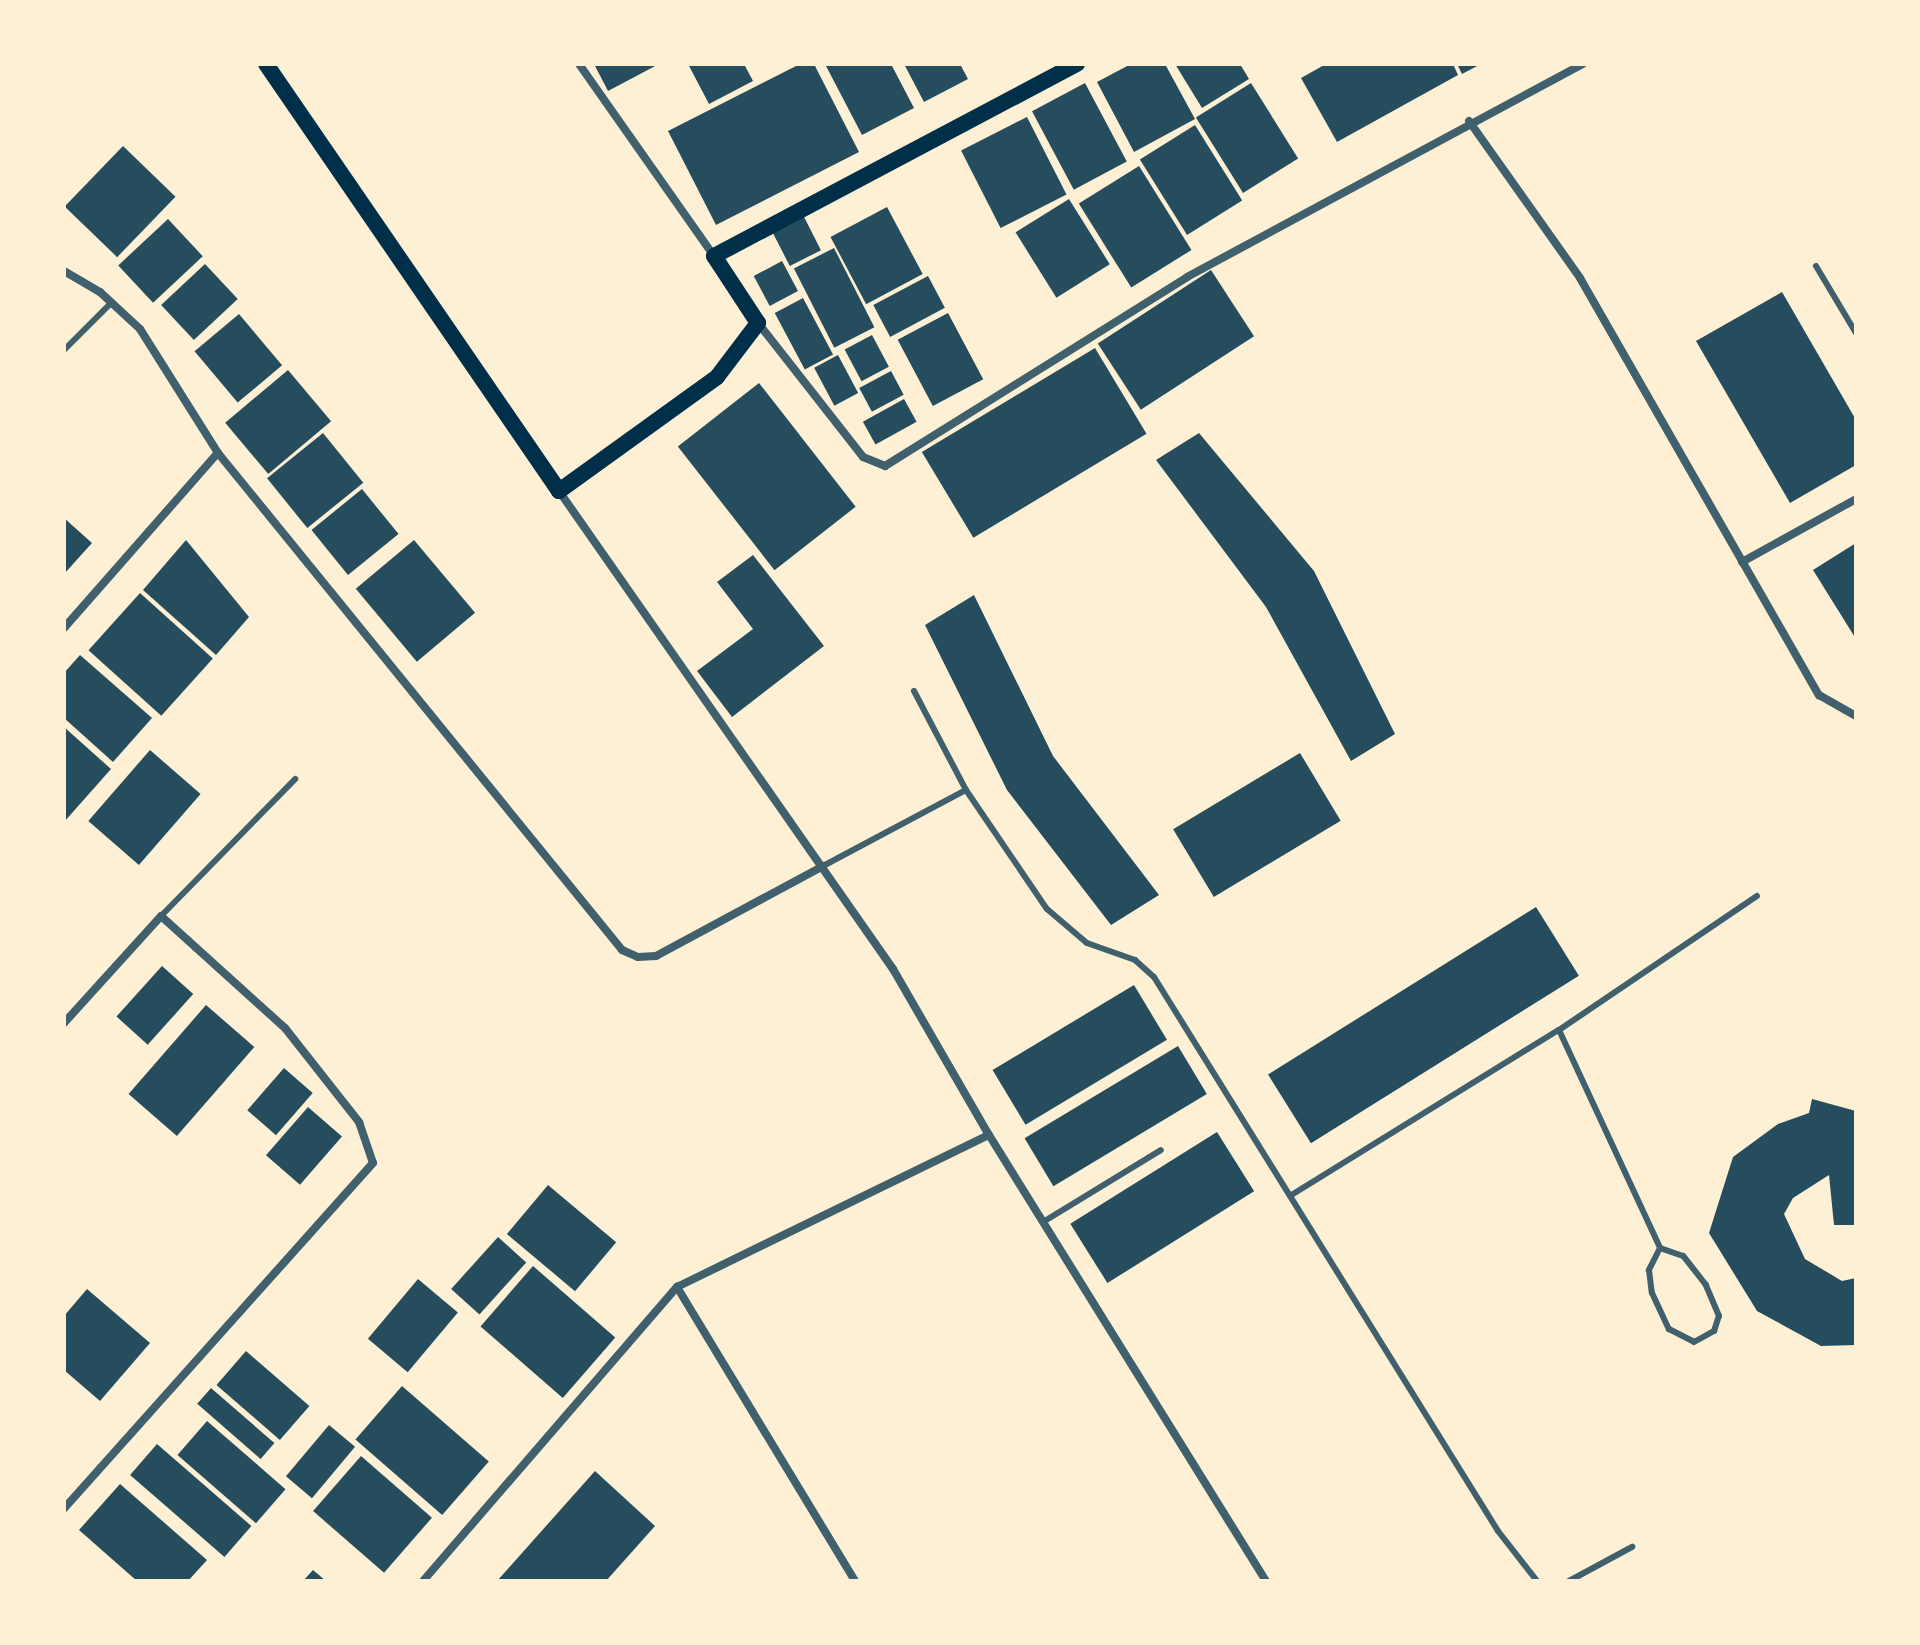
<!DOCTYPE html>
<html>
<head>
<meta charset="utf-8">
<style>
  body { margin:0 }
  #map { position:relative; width:1920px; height:1645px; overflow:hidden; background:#fdf0d5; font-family:Lora,serif }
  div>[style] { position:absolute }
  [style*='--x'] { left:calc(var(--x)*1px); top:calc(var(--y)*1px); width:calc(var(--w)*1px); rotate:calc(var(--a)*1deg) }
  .building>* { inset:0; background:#264d5e; transform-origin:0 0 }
  .service>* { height:6px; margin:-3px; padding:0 3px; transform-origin:3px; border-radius:3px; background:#3f606c }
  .minor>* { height:8px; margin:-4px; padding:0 4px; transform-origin:4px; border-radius:4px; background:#3f606c }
  .secondary>* { height:16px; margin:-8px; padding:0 8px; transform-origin:8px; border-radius:8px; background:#003049 }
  span { translate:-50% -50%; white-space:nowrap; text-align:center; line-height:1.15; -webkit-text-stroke:7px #fdf0d5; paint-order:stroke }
  .frame { position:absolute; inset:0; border:66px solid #fdf0d5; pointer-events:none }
</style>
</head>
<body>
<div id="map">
  <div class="building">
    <div style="clip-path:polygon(594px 64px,659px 64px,608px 91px)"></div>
    <div style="clip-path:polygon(688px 64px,744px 64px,753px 81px,709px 104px)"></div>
    <div style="clip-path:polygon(800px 64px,814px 64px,859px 152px,716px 225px,668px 131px)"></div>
    <div style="clip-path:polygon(825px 64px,891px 64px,914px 108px,862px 135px)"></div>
    <div style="clip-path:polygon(904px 64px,960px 64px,968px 79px,924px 102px)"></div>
    <div style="clip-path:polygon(1131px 64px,1165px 64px,1195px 119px,1134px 152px,1097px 82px)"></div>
    <div style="clip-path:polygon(1175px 64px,1240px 64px,1249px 79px,1202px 108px)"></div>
    <div style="clip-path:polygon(1326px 64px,1453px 64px,1458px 75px,1337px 142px,1301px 78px)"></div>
    <div style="clip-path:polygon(1457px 64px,1481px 64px,1462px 74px)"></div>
    <div style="left:1085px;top:83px;width:89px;height:60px;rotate:62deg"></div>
    <div style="left:1251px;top:83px;width:89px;height:65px;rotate:58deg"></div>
    <div style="left:1027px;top:117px;width:87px;height:74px;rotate:63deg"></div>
    <div style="left:1195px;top:125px;width:89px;height:65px;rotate:58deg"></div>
    <div style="left:123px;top:146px;width:73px;height:84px;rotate:44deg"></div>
    <div style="left:1139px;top:166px;width:99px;height:71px;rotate:58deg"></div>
    <div style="left:1069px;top:199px;width:77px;height:63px;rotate:58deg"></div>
    <div style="left:887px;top:207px;width:76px;height:64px;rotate:62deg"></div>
    <div style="left:801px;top:211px;width:44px;height:35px;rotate:63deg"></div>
    <div style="left:168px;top:219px;width:51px;height:68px;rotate:47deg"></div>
    <div style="left:834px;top:248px;width:89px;height:45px;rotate:63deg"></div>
    <div style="left:782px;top:261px;width:34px;height:32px;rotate:62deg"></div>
    <div style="left:205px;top:264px;width:48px;height:60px;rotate:47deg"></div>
    <div style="left:1211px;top:270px;width:79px;height:135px;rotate:57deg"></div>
    <div style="left:928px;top:276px;width:36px;height:62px;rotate:62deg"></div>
    <div style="clip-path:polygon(1782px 292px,1856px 420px,1856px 465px,1790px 503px,1696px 341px)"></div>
    <div style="left:803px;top:298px;width:64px;height:32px;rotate:62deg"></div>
    <div style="left:948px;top:313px;width:75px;height:57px;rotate:62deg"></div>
    <div style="left:239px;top:314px;width:67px;height:58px;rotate:50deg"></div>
    <div style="left:872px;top:335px;width:36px;height:31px;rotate:62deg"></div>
    <div style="left:1095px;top:348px;width:100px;height:202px;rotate:59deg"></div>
    <div style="left:838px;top:355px;width:43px;height:27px;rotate:62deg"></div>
    <div style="left:288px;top:370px;width:67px;height:82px;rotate:50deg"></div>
    <div style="left:891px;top:371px;width:27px;height:36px;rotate:62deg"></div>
    <div style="left:759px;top:383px;width:157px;height:103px;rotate:52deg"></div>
    <div style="left:904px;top:399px;width:26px;height:47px;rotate:61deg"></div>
    <div style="left:323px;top:433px;width:64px;height:72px;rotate:51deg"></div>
    <div style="clip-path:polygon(1199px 433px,1314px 571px,1395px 734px,1351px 761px,1266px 607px,1156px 460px)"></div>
    <div style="left:362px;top:489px;width:58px;height:65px;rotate:51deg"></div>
    <div style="clip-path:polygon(64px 518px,92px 543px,64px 574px)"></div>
    <div style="clip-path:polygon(186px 540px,249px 617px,216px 655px,143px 590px)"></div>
    <div style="left:414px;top:540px;width:95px;height:76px;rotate:50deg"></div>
    <div style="clip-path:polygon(1856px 543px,1856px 639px,1813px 570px)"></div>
    <div style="clip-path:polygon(753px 555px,824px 646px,732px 717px,697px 671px,753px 629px,717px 582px)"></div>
    <div style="left:140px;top:593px;width:98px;height:77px;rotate:42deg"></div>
    <div style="clip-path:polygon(974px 595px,1053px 756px,1159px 895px,1111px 925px,1007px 790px,925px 625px)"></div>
    <div style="clip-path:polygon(80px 655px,152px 718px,113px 762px,64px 718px,64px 673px)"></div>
    <div style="clip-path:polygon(64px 727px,111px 769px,64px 822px)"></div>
    <div style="left:150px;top:750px;width:67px;height:94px;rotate:41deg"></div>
    <div style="left:1300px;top:753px;width:79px;height:148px;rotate:59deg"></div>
    <div style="left:1536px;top:907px;width:81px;height:316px;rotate:58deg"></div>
    <div style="left:162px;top:966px;width:42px;height:68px;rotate:42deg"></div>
    <div style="left:1134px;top:985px;width:64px;height:165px;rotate:59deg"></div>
    <div style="left:206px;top:1005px;width:64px;height:118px;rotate:41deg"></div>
    <div style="left:1178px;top:1046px;width:56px;height:179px;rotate:59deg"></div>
    <div style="left:284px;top:1068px;width:38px;height:56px;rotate:41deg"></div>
    <div style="clip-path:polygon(1812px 1099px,1856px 1111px,1856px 1225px,1834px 1225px,1829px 1175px,1793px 1198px,1784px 1214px,1805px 1259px,1842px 1281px,1856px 1278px,1856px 1345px,1821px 1346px,1757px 1311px,1709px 1233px,1733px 1157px,1778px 1124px,1809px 1113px)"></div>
    <div style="left:308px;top:1107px;width:45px;height:64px;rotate:41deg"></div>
    <div style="left:1217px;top:1132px;width:70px;height:173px;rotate:58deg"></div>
    <div style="left:548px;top:1185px;width:89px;height:64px;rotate:40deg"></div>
    <div style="left:498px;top:1237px;width:38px;height:70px;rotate:42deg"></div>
    <div style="left:533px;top:1266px;width:109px;height:80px;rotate:41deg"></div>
    <div style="left:418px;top:1279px;width:52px;height:78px;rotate:40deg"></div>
    <div style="clip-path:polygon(87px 1289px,150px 1343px,100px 1401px,64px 1370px,64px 1316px)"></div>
    <div style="left:246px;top:1351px;width:84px;height:45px;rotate:41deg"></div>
    <div style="left:402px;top:1386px;width:115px;height:71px;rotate:41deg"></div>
    <div style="left:211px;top:1388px;width:84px;height:21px;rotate:41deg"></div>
    <div style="left:207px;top:1421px;width:104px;height:45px;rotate:41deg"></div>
    <div style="left:329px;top:1425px;width:34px;height:67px;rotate:40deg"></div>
    <div style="left:157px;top:1444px;width:125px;height:41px;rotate:41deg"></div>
    <div style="left:361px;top:1456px;width:94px;height:73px;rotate:41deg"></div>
    <div style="clip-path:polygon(595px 1471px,655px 1526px,606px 1581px,497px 1581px)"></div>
    <div style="clip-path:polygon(120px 1484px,207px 1560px,188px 1581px,137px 1581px,79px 1530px)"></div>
    <div style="clip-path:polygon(313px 1570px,326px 1581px,303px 1581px)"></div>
  </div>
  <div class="service">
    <div style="--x:1816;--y:266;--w:78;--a:59.2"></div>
    <div style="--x:64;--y:350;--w:66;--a:-45"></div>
    <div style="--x:914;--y:691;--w:112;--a:62.3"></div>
    <div style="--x:966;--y:790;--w:144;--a:55.8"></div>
    <div style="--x:1047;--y:909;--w:52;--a:40.4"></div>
    <div style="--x:1087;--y:943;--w:51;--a:19.5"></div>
    <div style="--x:1135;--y:960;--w:25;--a:42"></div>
    <div style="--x:1154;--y:977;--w:652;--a:58.16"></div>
    <div style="--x:1498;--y:1531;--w:63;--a:52"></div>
    <div style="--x:823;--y:866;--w:162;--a:-28"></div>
    <div style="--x:161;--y:916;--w:192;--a:-45.6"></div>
    <div style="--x:1559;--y:1030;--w:240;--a:65.1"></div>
    <div style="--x:1660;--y:1248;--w:25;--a:117"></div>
    <div style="--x:1649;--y:1270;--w:23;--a:83"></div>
    <div style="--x:1652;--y:1293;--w:40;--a:65"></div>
    <div style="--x:1669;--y:1329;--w:28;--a:27"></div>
    <div style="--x:1694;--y:1342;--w:23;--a:-29"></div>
    <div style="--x:1714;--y:1331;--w:16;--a:-72"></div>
    <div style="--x:1719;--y:1316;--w:34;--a:-113"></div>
    <div style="--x:1706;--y:1285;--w:37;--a:-128"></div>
    <div style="--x:1683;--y:1256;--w:24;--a:-161"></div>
    <div style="--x:1293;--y:1194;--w:312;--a:-31.7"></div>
    <div style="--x:1559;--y:1030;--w:239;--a:-34.1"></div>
    <div style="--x:1043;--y:1222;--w:138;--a:-31.4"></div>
    <div style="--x:1569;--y:1581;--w:72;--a:-28.4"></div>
  </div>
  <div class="minor">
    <div style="--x:579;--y:64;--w:235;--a:54.9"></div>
    <div style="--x:1469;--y:121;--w:192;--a:54.7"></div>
    <div style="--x:1580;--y:278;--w:481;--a:60.2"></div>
    <div style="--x:1819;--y:695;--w:43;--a:29.6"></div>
    <div style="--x:64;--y:271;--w:42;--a:30.3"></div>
    <div style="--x:100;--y:292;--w:54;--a:42.8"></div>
    <div style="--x:140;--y:329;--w:146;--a:57.8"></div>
    <div style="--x:218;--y:453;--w:640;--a:50.89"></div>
    <div style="--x:622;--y:950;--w:17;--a:24"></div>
    <div style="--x:638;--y:957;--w:18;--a:-3"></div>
    <div style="--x:656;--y:956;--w:190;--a:-28.3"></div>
    <div style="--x:758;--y:323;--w:170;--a:51.9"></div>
    <div style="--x:863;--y:457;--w:24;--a:22"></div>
    <div style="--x:885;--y:466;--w:356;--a:-32"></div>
    <div style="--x:1187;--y:277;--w:450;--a:-28.3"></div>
    <div style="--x:559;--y:491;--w:583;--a:55.06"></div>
    <div style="--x:893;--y:969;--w:192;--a:60"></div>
    <div style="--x:989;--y:1135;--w:525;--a:58.16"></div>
    <div style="--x:1742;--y:562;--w:130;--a:-28.9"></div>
    <div style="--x:64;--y:628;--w:233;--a:-48.7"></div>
    <div style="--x:64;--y:1023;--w:144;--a:-47.8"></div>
    <div style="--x:161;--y:916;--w:167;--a:42.1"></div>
    <div style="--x:285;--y:1028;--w:120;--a:51.8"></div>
    <div style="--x:359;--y:1122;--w:43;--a:71.1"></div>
    <div style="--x:373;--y:1163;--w:464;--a:131.8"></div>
    <div style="--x:677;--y:1287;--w:344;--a:58.8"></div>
    <div style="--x:423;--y:1581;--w:389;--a:-49.2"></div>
    <div style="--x:677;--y:1287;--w:347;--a:-26"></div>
  </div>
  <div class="secondary">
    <div style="--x:266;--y:64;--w:518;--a:55.54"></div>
    <div style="--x:559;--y:491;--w:195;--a:-35.8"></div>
    <div style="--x:717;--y:377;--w:68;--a:-52.8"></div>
    <div style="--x:758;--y:323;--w:80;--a:-123.3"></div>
    <div style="--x:714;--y:256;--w:411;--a:-27.9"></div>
  </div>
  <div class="frame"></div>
</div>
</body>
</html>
